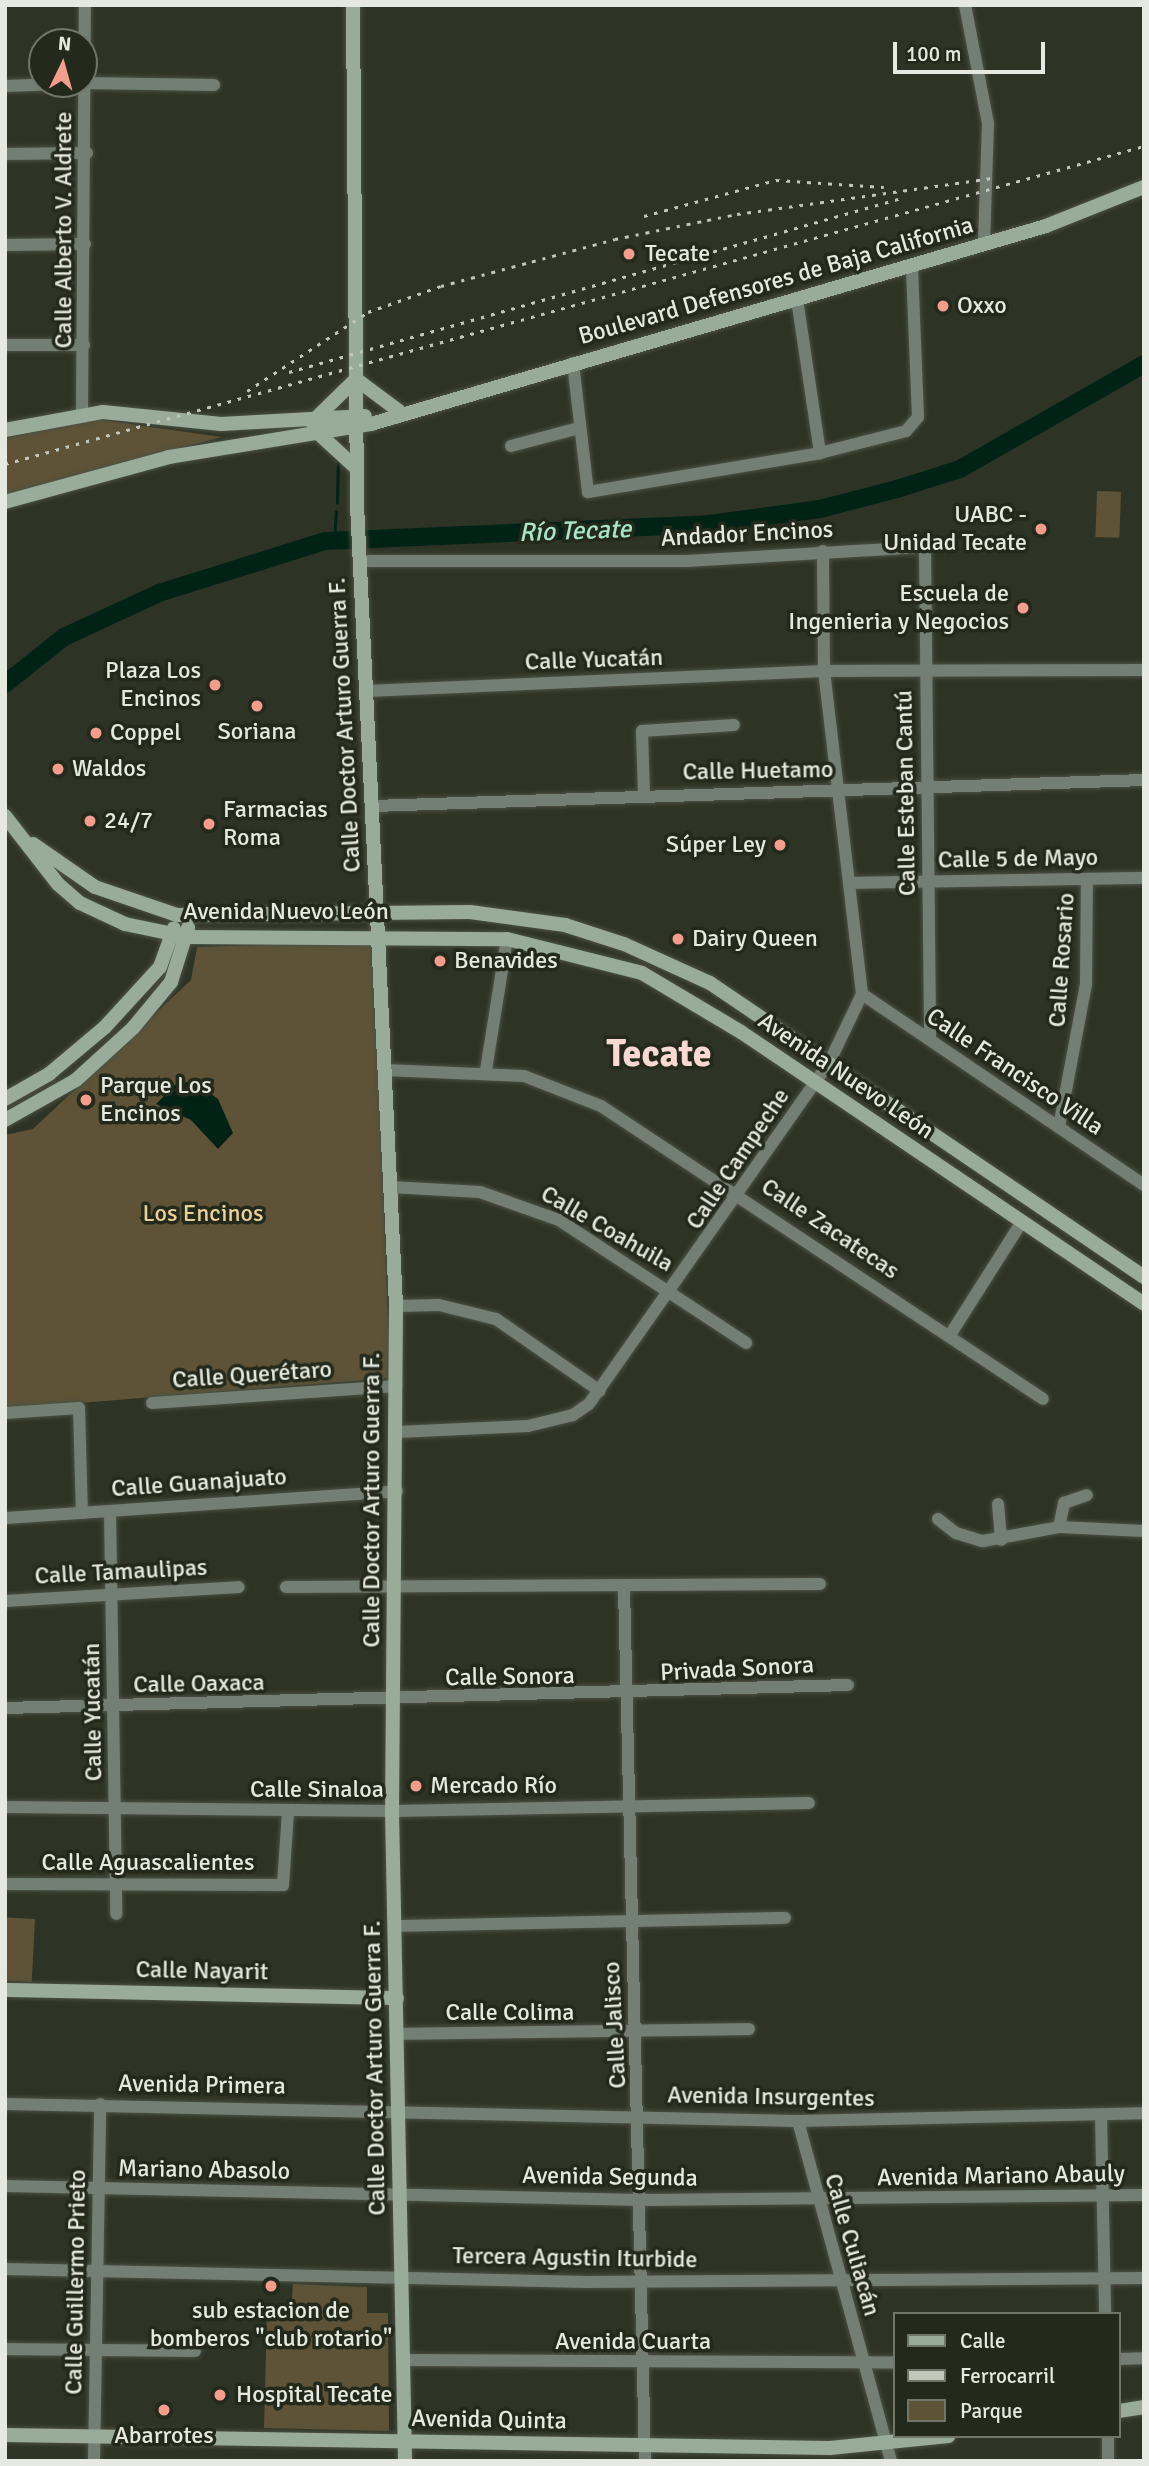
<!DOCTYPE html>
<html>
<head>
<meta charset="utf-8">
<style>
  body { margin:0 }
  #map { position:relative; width:1149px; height:2466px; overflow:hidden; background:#2e3425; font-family:Signika,sans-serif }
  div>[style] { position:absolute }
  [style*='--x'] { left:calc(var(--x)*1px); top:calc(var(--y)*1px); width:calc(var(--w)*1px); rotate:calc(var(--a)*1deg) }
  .green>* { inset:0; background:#5f5337; transform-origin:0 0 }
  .water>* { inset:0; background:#012316 }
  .stream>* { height:2.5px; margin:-1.25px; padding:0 1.25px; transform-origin:1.25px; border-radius:1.25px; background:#012316 }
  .river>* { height:18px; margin:-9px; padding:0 9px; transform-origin:9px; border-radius:9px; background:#012316 }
  .roads { filter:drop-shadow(0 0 2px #4b5143) drop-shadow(0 0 2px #4b5143) }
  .street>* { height:12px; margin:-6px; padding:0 6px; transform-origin:6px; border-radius:6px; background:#747f74 }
  .secondary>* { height:14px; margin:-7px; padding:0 7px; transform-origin:7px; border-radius:7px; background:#99ab99 }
  .rail>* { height:2.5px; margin-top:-1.25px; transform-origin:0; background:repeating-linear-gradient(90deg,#c2c6bb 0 3.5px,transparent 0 10.5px) }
  .dots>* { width:19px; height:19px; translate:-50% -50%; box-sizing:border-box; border:4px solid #242a1b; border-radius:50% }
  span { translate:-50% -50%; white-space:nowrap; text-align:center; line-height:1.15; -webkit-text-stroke:7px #242a1b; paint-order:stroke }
  .street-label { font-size:24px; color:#e5e9df }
  .poi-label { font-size:24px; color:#e5e9df }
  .left { translate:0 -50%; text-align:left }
  .right { translate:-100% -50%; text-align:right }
  .park-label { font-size:24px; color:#e8d098 }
  .water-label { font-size:26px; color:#a6e7c9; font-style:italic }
  .town-label { font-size:38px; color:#fbd8d2; font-weight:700 }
  .frame { position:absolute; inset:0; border:7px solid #e5e9df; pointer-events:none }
  .legend { position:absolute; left:893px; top:2312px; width:228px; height:126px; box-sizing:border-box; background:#242a1b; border:2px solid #717669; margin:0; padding:9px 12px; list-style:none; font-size:21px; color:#e5e9df }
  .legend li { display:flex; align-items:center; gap:14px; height:35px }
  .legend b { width:35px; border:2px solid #717669 }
  .north { position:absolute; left:28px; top:28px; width:70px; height:70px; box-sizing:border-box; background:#242a1b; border:2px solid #717669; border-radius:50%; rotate:5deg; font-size:19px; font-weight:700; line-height:28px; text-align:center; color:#e5e9df }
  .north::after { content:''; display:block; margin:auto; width:24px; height:32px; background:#f49d8d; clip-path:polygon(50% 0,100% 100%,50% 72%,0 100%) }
  .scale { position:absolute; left:893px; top:42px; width:152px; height:32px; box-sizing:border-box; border:4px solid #e5e9df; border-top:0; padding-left:9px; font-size:21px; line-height:24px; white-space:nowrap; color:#e5e9df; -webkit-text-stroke:5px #242a1b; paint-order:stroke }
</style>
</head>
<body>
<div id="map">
  <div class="green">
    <div style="clip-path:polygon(94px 419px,222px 437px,5px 495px,5px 438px)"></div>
    <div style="left:1097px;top:491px;width:24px;height:46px;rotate:2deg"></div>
    <div style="clip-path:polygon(374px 941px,390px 1378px,5px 1409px,5px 1135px,33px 1129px,191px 980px,197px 947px)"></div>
    <div style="left:35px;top:1919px;width:63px;height:30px;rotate:93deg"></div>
    <div style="clip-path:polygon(293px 2284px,367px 2287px,367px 2313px,388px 2313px,389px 2431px,264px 2428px,267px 2311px,291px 2312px)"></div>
  </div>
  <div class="water">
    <div style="clip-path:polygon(193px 1081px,218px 1099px,233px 1133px,218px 1149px,191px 1120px,156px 1104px,176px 1084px)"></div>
  </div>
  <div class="stream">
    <div style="--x:337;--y:503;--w:43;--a:-88.7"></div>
    <div style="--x:334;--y:540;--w:28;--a:-86"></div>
  </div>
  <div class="river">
    <div style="--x:5;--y:684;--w:75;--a:-38.5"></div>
    <div style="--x:64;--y:637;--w:105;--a:-24.9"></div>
    <div style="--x:159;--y:593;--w:174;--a:-17.4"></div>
    <div style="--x:325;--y:541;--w:384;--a:-2.5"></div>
    <div style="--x:709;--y:524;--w:112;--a:-7.7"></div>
    <div style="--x:820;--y:509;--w:80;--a:-14.6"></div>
    <div style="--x:897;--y:489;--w:66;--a:-17.6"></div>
    <div style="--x:960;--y:469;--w:212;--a:-29.7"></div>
  </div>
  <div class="roads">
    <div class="street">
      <div style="--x:965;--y:5;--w:120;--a:79"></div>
      <div style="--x:988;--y:123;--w:121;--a:91.9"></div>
      <div style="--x:84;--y:83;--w:130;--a:0.9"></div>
      <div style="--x:5;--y:86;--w:55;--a:-2.1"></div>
      <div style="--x:5;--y:154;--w:82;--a:-0.7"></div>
      <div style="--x:5;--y:245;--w:80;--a:-0.7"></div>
      <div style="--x:797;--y:299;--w:156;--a:81.5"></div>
      <div style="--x:5;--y:345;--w:79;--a:0"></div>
      <div style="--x:573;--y:363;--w:130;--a:83.4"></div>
      <div style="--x:588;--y:492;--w:235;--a:-9.5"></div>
      <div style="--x:820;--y:453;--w:89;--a:-14.3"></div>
      <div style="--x:906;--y:431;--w:18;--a:-49"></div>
      <div style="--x:918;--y:417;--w:151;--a:-92.3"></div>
      <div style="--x:82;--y:413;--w:408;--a:-89.6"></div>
      <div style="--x:511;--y:446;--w:70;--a:-14.8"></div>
      <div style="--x:361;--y:561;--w:326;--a:0"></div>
      <div style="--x:687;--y:561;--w:238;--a:-3.4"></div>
      <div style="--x:925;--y:547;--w:492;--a:89.4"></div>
      <div style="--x:367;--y:691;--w:457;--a:-2.5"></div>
      <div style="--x:824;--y:671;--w:320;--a:-0.2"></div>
      <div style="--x:644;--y:795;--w:64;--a:-91.8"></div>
      <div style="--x:642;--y:731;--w:92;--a:-3.7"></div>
      <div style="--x:373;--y:806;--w:771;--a:-1.93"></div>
      <div style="--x:851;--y:883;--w:293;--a:-1"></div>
      <div style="--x:862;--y:994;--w:341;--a:34.1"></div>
      <div style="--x:385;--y:1070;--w:139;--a:2.5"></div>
      <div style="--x:524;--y:1076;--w:83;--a:21.3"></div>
      <div style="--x:601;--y:1106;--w:530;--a:33.54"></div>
      <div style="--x:486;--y:1070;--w:133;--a:-80.9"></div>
      <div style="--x:1059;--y:1127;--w:146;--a:-79.3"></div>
      <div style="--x:1086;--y:984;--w:105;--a:-89.5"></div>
      <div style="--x:391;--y:1187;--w:89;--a:3.2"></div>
      <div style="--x:480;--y:1192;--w:84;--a:19.5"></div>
      <div style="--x:559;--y:1220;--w:224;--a:33.3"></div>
      <div style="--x:396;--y:1306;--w:43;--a:-1.3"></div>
      <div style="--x:439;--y:1305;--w:59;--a:13.8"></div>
      <div style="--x:496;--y:1319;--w:126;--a:34.7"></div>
      <div style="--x:950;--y:1335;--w:133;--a:-57.6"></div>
      <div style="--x:152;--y:1403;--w:245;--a:-4"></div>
      <div style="--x:5;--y:1413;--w:74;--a:-3.9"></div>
      <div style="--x:79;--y:1408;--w:105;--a:88.4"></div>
      <div style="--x:397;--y:1432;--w:131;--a:-2.6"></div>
      <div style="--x:528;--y:1426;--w:46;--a:-13.7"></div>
      <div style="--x:573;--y:1415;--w:19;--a:-35"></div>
      <div style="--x:589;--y:1404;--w:417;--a:-54.9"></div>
      <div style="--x:829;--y:1063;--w:76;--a:-64.4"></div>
      <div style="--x:862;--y:994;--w:325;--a:-96.7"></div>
      <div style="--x:824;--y:671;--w:120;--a:-90.5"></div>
      <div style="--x:998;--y:1504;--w:36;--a:85"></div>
      <div style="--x:110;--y:1511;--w:403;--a:89.1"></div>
      <div style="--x:5;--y:1518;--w:393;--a:-3.9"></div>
      <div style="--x:938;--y:1519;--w:23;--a:38"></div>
      <div style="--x:956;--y:1533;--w:28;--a:17"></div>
      <div style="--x:983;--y:1541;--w:77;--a:-10.4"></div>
      <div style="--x:1059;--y:1527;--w:85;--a:2.7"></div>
      <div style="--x:1059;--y:1527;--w:25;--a:-78"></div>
      <div style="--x:1064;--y:1503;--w:24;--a:-19"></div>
      <div style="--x:286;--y:1587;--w:534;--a:-0.32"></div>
      <div style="--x:624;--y:1587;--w:874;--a:88.62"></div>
      <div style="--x:5;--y:1601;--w:234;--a:-3.4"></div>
      <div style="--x:5;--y:1708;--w:843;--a:-1.56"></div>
      <div style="--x:5;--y:1807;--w:387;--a:0.6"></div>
      <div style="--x:392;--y:1811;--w:417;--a:-1.1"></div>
      <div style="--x:5;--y:1884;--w:278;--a:0.2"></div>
      <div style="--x:283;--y:1885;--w:74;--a:-86.1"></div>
      <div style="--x:395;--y:1926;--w:390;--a:-1.2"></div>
      <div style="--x:396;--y:2034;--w:353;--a:-0.8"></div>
      <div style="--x:5;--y:2104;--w:793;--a:1.23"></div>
      <div style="--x:798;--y:2121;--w:346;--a:-1.3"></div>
      <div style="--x:1101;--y:2115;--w:199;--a:88.8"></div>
      <div style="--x:798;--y:2121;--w:352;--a:74.7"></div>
      <div style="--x:5;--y:2186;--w:636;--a:1.26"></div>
      <div style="--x:641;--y:2200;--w:503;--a:-0.57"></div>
      <div style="--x:5;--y:2269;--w:583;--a:1.28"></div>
      <div style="--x:588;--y:2282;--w:556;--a:-0.41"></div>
      <div style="--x:5;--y:2349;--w:190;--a:0.6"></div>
      <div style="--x:1119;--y:2359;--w:25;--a:-2"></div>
      <div style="--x:402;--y:2360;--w:493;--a:0.3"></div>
      <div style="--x:1108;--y:2436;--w:25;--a:90"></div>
      <div style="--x:94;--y:2461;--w:357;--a:-89"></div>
    </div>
    <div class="secondary">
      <div style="--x:353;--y:5;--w:500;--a:89.54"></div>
      <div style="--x:357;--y:505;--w:802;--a:87.21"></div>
      <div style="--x:396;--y:1306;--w:505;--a:90.45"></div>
      <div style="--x:392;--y:1811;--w:650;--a:88.85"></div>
      <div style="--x:356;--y:379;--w:54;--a:36.7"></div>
      <div style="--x:312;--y:422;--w:62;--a:-44.3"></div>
      <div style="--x:5;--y:430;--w:100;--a:-10.4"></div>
      <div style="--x:103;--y:412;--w:119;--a:5.8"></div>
      <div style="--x:221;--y:424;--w:144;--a:-3.2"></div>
      <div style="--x:318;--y:433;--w:52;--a:42.6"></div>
      <div style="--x:5;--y:502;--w:170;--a:-15.3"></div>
      <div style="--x:169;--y:457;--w:205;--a:-9.3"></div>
      <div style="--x:371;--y:424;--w:703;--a:-16.35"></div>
      <div style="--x:1046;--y:226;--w:105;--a:-21.7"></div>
      <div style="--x:5;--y:816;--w:86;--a:52.1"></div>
      <div style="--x:58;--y:884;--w:29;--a:41"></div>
      <div style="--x:80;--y:903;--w:50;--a:25"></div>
      <div style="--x:125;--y:924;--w:63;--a:11.8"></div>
      <div style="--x:187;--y:937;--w:320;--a:0.4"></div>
      <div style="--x:507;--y:939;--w:139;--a:14.1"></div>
      <div style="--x:642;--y:973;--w:115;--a:30.8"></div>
      <div style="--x:741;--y:1032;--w:486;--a:34"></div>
      <div style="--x:33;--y:844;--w:75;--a:34.7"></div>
      <div style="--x:95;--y:887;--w:87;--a:18.9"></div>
      <div style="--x:177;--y:915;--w:293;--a:-0.6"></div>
      <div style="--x:470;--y:912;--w:96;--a:7.8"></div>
      <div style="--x:565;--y:925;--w:62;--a:17.9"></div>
      <div style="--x:624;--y:944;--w:94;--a:24.4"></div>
      <div style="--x:710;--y:983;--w:524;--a:34.11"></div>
      <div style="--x:5;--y:1099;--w:51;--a:-29.6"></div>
      <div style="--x:49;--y:1074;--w:73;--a:-40"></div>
      <div style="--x:105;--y:1027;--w:81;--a:-47.5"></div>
      <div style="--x:160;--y:967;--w:41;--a:-70.3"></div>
      <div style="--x:5;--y:1120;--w:81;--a:-29.4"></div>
      <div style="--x:76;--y:1080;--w:77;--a:-42.4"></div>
      <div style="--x:133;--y:1028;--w:60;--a:-50.4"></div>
      <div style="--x:171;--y:982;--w:57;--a:-72.5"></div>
      <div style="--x:5;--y:1990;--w:392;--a:1.2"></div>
      <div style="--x:1119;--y:2411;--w:25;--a:-9"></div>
      <div style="--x:5;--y:2435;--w:825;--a:0.9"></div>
      <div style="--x:830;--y:2448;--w:119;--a:-5.8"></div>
    </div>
  </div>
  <div class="rail">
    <div style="--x:644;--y:216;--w:137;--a:-15.3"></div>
    <div style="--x:776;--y:180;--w:108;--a:3.7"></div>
    <div style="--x:289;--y:372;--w:640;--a:-15.86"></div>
    <div style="--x:247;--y:391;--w:145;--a:-33.1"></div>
    <div style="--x:368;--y:312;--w:77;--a:-19.6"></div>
    <div style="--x:441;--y:286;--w:180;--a:-15.1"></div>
    <div style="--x:615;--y:239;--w:125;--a:-11.6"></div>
    <div style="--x:737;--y:214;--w:258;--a:-8"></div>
    <div style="--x:5;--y:464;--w:1183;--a:-15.6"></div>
  </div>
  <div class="dots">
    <div style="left:629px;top:254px;background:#f49d8d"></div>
    <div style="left:943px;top:306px;background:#f49d8d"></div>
    <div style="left:1041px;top:529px;background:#f49d8d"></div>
    <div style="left:1023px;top:608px;background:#f49d8d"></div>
    <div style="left:215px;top:685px;background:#f49d8d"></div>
    <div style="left:257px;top:706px;background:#f49d8d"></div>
    <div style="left:96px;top:733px;background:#f49d8d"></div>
    <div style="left:58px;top:769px;background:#f49d8d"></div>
    <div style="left:90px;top:821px;background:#f49d8d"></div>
    <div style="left:209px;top:824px;background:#f49d8d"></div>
    <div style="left:780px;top:845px;background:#f49d8d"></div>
    <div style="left:678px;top:939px;background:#f49d8d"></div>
    <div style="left:440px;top:961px;background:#f49d8d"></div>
    <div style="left:86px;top:1100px;background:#f49d8d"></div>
    <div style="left:416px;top:1786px;background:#f49d8d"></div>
    <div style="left:271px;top:2286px;background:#f49d8d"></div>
    <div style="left:220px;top:2395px;background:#f49d8d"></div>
    <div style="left:164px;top:2410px;background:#f49d8d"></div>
  </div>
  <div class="street-label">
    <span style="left:64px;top:230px;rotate:-90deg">Calle Alberto V. Aldrete</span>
    <span style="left:776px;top:281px;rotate:-16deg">Boulevard Defensores de Baja California</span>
    <span style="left:747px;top:534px;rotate:-3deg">Andador Encinos</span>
    <span style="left:594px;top:660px;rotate:-2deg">Calle Yucatán</span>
    <span style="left:345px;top:725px;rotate:-93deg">Calle Doctor Arturo Guerra F.</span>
    <span style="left:758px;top:771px;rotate:-1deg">Calle Huetamo</span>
    <span style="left:906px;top:793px;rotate:-91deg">Calle Esteban Cantú</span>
    <span style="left:1018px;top:859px;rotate:-1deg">Calle 5 de Mayo</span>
    <span style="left:286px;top:912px">Avenida Nuevo León</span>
    <span style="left:1062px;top:960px;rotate:-86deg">Calle Rosario</span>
    <span style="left:1015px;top:1072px;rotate:34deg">Calle Francisco Villa</span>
    <span style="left:846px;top:1076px;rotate:34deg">Avenida Nuevo León</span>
    <span style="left:738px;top:1159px;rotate:-56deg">Calle Campeche</span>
    <span style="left:607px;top:1229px;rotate:30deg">Calle Coahuila</span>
    <span style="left:830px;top:1229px;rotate:34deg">Calle Zacatecas</span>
    <span style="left:252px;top:1375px;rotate:-4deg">Calle Querétaro</span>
    <span style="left:199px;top:1483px;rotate:-4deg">Calle Guanajuato</span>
    <span style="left:372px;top:1500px;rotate:-90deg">Calle Doctor Arturo Guerra F.</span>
    <span style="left:121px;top:1572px;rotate:-3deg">Calle Tamaulipas</span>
    <span style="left:737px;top:1669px;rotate:-3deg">Privada Sonora</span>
    <span style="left:510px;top:1677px;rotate:-1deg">Calle Sonora</span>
    <span style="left:199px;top:1684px;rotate:-1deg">Calle Oaxaca</span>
    <span style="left:93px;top:1712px;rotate:-91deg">Calle Yucatán</span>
    <span style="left:317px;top:1790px">Calle Sinaloa</span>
    <span style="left:148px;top:1863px">Calle Aguascalientes</span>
    <span style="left:202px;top:1971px;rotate:1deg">Calle Nayarit</span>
    <span style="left:510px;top:2013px">Calle Colima</span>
    <span style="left:615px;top:2025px;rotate:-93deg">Calle Jalisco</span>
    <span style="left:375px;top:2068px;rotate:-91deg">Calle Doctor Arturo Guerra F.</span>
    <span style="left:202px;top:2085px;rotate:1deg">Avenida Primera</span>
    <span style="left:771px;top:2097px;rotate:1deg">Avenida Insurgentes</span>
    <span style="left:204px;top:2170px;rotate:1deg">Mariano Abasolo</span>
    <span style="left:1001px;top:2176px;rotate:-1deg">Avenida Mariano Abauly</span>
    <span style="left:610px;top:2177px;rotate:1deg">Avenida Segunda</span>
    <span style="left:852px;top:2245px;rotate:74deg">Calle Culiacán</span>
    <span style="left:575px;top:2258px;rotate:1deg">Tercera Agustin Iturbide</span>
    <span style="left:76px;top:2282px;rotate:-89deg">Calle Guillermo Prieto</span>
    <span style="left:633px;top:2342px">Avenida Cuarta</span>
    <span style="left:489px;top:2420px;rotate:1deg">Avenida Quinta</span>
  </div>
  <div class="poi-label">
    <span class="left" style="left:645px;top:254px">Tecate</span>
    <span class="left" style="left:957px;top:306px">Oxxo</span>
    <span class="right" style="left:1027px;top:529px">UABC -<br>Unidad Tecate</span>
    <span class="right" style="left:1009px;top:608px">Escuela de<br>Ingenieria y Negocios</span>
    <span class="right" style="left:201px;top:685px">Plaza Los<br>Encinos</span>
    <span style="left:257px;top:732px">Soriana</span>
    <span class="left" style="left:110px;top:733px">Coppel</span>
    <span class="left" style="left:72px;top:769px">Waldos</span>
    <span class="left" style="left:223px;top:824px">Farmacias<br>Roma</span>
    <span class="left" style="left:104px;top:821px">24/7</span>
    <span class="right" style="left:766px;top:845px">Súper Ley</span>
    <span class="left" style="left:692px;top:939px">Dairy Queen</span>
    <span class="left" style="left:454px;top:961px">Benavides</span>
    <span class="left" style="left:100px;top:1100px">Parque Los<br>Encinos</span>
    <span class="left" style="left:430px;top:1786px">Mercado Río</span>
    <span style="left:271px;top:2325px">sub estacion de<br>bomberos "club rotario"</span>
    <span class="left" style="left:236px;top:2395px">Hospital Tecate</span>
    <span style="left:164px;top:2436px">Abarrotes</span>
  </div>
  <div class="park-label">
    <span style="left:203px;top:1214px">Los Encinos</span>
  </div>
  <div class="water-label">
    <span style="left:575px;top:532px;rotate:-2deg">Río Tecate</span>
  </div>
  <div class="town-label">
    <span style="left:659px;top:1054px">Tecate</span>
  </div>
  <div class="frame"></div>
  <ul class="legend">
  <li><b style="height:9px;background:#99ab99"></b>Calle</li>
  <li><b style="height:9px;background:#c2c6bb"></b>Ferrocarril</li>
  <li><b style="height:19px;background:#5f5337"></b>Parque</li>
  </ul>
  <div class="north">N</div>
  <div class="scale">100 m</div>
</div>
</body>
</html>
